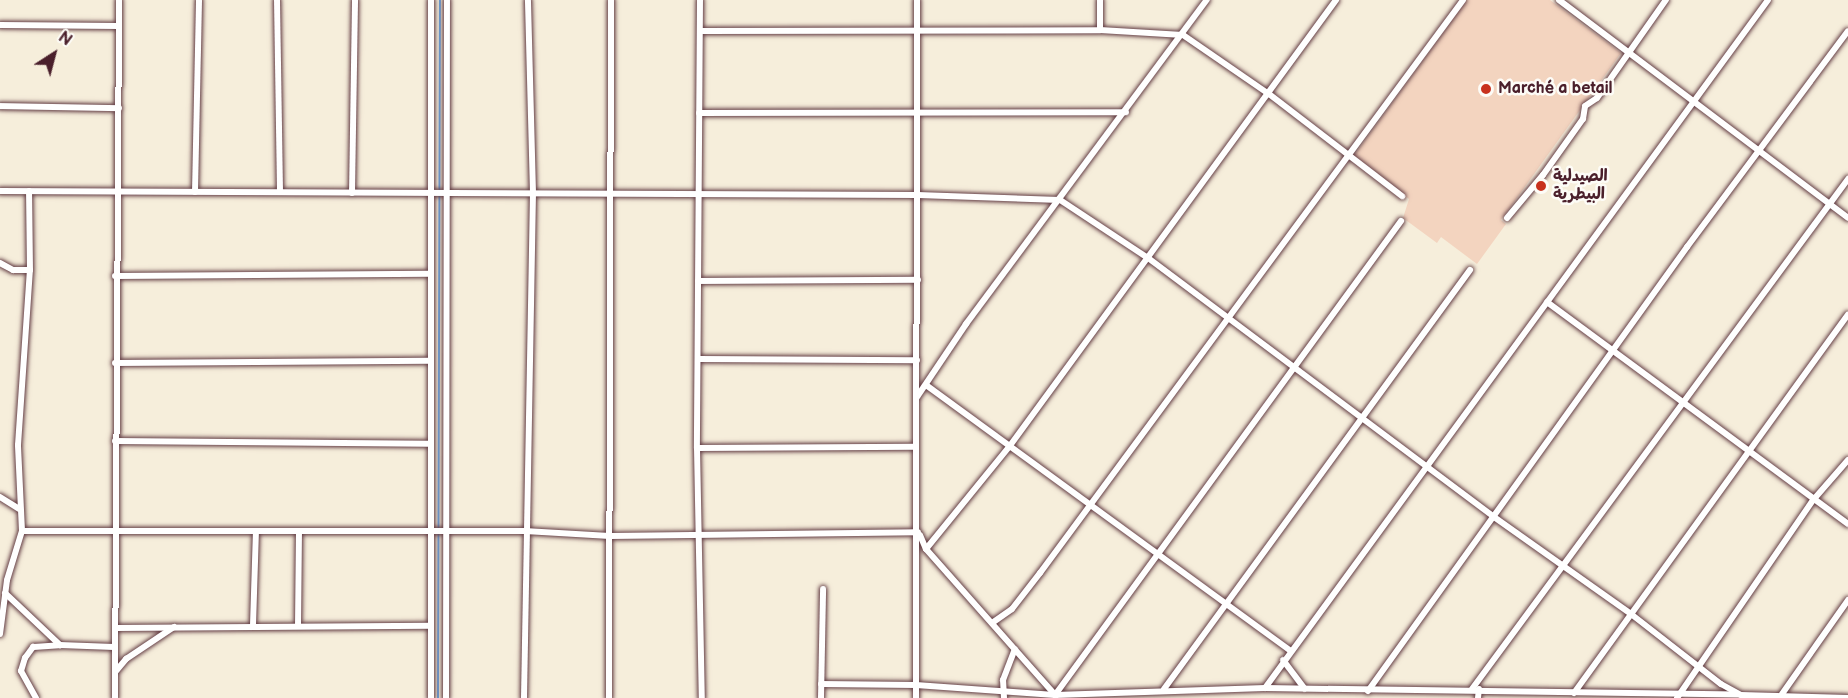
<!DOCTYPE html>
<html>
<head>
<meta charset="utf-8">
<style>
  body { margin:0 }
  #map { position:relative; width:1848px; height:698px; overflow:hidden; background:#f6eedb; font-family:"Balsamiq Sans","Playpen Sans Arabic",sans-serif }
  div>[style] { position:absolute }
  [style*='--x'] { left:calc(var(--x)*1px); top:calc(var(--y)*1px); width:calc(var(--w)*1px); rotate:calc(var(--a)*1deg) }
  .built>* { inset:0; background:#f3d4bf }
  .stream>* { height:2px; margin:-1px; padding:0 1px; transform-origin:1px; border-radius:1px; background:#6da1d9 }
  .roads { filter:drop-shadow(0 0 2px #643e45) drop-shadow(0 0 2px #643e45) }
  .street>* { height:6px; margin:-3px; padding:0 3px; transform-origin:3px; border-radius:3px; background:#fff }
  .dots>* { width:16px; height:16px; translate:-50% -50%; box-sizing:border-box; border:3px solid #fdfcf7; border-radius:50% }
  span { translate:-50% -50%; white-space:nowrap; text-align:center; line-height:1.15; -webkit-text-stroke:5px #fdfcf7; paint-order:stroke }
  .poi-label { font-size:16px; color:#4a1f2b; font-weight:700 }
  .left { translate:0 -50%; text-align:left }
  .north { position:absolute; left:24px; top:24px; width:60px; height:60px; -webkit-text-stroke:4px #fdfcf7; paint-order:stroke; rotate:36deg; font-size:16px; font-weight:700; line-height:24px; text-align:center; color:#4a1f2b }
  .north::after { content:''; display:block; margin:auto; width:21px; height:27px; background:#4a1f2b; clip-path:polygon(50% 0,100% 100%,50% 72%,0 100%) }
</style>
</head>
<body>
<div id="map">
  <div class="built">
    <div style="clip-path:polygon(1467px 0,1550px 0,1621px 53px,1501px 220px,1506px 224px,1477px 264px,1441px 237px,1437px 243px,1403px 218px,1409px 199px,1353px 157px)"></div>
  </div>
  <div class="stream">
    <div style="--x:438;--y:698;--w:698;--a:-89.84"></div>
  </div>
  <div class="roads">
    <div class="street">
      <div style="--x:277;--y:0;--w:192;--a:89.1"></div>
      <div style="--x:700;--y:0;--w:448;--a:90.4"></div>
      <div style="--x:697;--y:448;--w:250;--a:88.9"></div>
      <div style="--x:1100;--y:0;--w:30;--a:90"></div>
      <div style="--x:1559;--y:0;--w:362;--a:37"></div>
      <div style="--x:0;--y:25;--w:119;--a:0.5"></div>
      <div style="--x:700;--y:31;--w:400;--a:-0.1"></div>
      <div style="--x:1100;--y:30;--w:83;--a:3.4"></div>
      <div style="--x:1183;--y:35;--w:104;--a:34.5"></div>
      <div style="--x:1269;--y:94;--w:168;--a:37.5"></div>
      <div style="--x:0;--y:106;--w:119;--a:1"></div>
      <div style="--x:699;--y:113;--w:427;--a:-0.1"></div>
      <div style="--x:0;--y:191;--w:918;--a:0.25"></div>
      <div style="--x:918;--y:195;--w:142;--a:2"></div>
      <div style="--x:1060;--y:200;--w:105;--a:33.4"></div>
      <div style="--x:1148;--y:258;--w:432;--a:36.8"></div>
      <div style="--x:1494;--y:517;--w:168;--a:35.3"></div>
      <div style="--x:1631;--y:614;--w:114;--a:37.9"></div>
      <div style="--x:1721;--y:684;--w:23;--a:29"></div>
      <div style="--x:1741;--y:695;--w:107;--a:1.6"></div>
      <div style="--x:195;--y:192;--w:192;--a:-88.8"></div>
      <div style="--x:352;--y:193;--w:193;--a:-89.1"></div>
      <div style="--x:1507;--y:218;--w:56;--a:-50.1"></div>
      <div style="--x:1543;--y:175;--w:69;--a:-54.5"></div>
      <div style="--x:1583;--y:119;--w:13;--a:-81"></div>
      <div style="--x:1585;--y:106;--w:14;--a:-34"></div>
      <div style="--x:1597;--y:98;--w:120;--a:-54.9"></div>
      <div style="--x:0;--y:263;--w:15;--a:28"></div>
      <div style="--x:13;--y:270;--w:17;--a:0"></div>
      <div style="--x:115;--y:276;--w:316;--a:-0.4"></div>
      <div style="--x:698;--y:281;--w:220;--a:-0.3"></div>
      <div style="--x:1547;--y:302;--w:374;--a:36.4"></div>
      <div style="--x:699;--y:359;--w:218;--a:0.3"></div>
      <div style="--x:115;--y:363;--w:315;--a:-0.4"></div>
      <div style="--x:926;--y:385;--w:450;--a:36.1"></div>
      <div style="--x:917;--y:397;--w:88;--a:-56.1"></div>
      <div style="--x:966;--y:324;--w:404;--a:-53.4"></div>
      <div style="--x:115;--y:441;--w:313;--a:0.5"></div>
      <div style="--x:697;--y:448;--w:219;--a:-0.3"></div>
      <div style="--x:0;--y:497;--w:22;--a:32"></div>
      <div style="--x:22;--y:531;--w:503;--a:0"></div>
      <div style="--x:525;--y:531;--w:85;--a:3.4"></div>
      <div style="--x:610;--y:536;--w:308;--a:-0.7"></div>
      <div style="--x:920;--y:535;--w:15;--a:67"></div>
      <div style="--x:926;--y:549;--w:196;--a:48.5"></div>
      <div style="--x:926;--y:549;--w:132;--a:-50.9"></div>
      <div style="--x:1009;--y:447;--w:554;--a:-53.81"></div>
      <div style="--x:5;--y:593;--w:76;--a:43.4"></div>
      <div style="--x:60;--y:645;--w:54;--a:2.1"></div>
      <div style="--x:992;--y:623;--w:24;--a:-35"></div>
      <div style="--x:1012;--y:609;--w:46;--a:-52.1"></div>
      <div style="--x:1040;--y:573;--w:712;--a:-53.56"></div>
      <div style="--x:253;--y:625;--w:94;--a:-88.2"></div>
      <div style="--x:298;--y:626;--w:95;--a:-89.4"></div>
      <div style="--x:115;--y:628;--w:316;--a:-0.4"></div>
      <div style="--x:0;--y:634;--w:54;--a:-82.6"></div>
      <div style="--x:7;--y:580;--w:51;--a:-73"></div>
      <div style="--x:22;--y:531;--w:86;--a:-92.7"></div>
      <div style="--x:18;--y:445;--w:175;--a:-86.1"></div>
      <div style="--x:30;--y:270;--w:79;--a:-90.7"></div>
      <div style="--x:1283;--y:660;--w:36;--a:53"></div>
      <div style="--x:116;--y:671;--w:16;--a:-50"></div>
      <div style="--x:126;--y:659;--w:58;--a:-33.7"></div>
      <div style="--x:821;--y:684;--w:95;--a:0.6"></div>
      <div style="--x:916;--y:685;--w:139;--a:4.1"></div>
      <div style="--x:1055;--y:695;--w:210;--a:-1.9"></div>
      <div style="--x:1265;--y:688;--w:473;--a:0.8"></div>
      <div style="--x:1265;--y:688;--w:852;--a:-53.83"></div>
      <div style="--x:1164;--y:689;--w:519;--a:-53.86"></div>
      <div style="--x:1472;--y:689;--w:634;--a:-53.6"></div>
      <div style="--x:1368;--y:691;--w:547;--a:-54.3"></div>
      <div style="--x:1687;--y:247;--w:269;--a:-53.3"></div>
      <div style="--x:1574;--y:693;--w:467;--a:-54.1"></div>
      <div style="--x:1782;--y:694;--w:115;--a:-54.9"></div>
      <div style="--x:1055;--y:695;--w:587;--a:-53.87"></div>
      <div style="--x:36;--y:698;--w:31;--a:-119"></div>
      <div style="--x:21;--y:671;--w:14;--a:-73"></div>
      <div style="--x:25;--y:658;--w:14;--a:-54"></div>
      <div style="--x:33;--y:647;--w:27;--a:-4"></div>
      <div style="--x:115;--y:698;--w:698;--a:-89.67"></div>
      <div style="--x:431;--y:698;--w:698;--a:-90"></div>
      <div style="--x:446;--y:698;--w:698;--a:-89.92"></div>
      <div style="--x:524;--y:698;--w:505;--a:-88.98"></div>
      <div style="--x:533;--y:193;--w:193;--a:-91.5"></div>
      <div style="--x:609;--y:698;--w:698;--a:-89.84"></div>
      <div style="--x:821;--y:698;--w:109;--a:-88.9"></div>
      <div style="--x:916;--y:698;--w:698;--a:-89.92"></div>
      <div style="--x:1004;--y:698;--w:18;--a:-93"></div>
      <div style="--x:1003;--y:680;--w:33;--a:-69"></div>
      <div style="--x:1478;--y:698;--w:9;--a:-84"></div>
      <div style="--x:1677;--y:698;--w:242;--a:-55.5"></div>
      <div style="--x:1814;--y:499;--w:52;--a:-48.9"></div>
    </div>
  </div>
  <div class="dots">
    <div style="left:1486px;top:89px;background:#c8321e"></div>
    <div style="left:1541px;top:186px;background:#c8321e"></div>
  </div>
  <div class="poi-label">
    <span class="left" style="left:1498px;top:89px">Marché a betail</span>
    <span class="left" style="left:1553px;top:186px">الصيدلية<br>البيطرية</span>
  </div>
  <div class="north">N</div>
</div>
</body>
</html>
